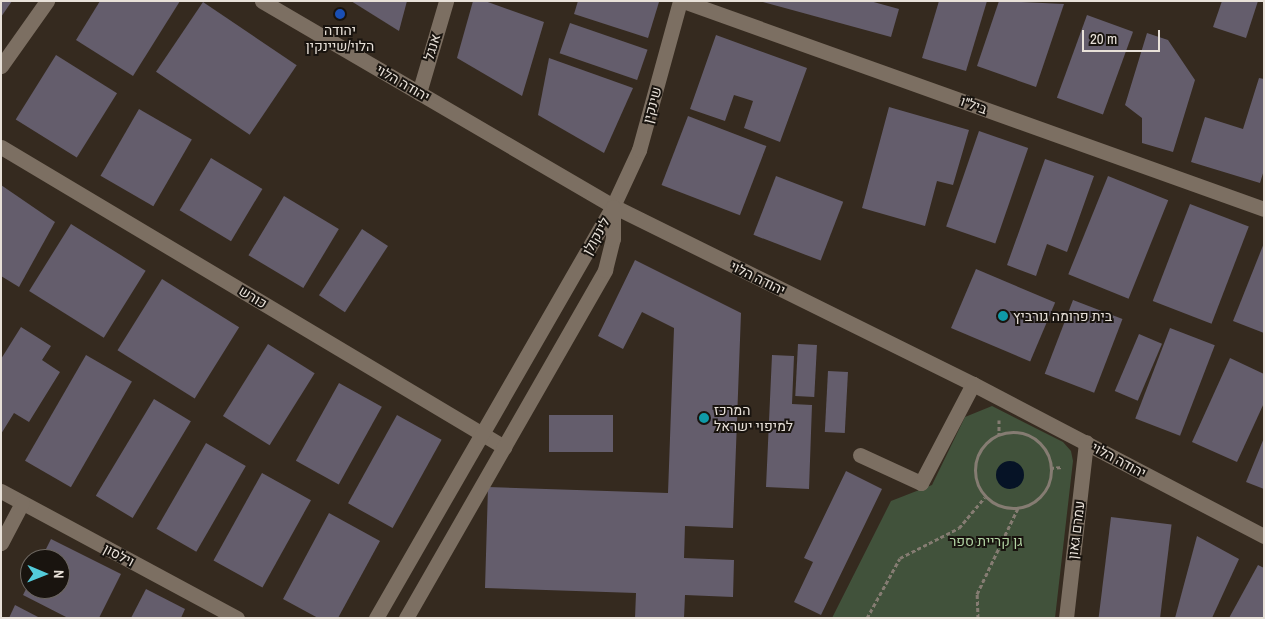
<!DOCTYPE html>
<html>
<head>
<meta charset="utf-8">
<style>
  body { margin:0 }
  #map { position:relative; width:1265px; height:619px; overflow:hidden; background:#352a1f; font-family:"Archivo Narrow",Heebo,sans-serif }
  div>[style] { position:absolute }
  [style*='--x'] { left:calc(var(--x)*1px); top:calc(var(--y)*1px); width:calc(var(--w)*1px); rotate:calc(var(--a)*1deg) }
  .green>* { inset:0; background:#41523b }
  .water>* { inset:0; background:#061326 }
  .round { border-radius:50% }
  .building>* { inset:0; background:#645d6c; transform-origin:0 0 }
  .path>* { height:3px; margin-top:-1.5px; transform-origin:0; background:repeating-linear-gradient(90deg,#857c72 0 4px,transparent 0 6.5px) }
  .path>.ring { margin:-1.5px; padding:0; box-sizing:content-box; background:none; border:3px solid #857c72; border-radius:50% }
  .minor>* { height:15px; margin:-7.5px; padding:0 7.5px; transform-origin:7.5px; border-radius:7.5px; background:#7c6f62 }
  .dots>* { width:14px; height:14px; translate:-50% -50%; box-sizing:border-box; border:2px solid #19140f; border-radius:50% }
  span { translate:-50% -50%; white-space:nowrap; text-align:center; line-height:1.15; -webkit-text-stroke:4px #19140f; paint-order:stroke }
  .poi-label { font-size:14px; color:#e8e1d9 }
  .left { translate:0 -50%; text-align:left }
  .street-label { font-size:14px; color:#e8e1d9 }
  .park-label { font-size:14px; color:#b1d3a3 }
  .frame { position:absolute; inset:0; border:2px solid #e8e1d9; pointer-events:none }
  .north { position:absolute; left:20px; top:549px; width:50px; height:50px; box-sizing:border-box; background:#19140f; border:1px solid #6c6660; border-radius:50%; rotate:91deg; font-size:14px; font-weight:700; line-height:20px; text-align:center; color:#e8e1d9 }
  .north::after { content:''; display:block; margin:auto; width:18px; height:22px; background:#53cbda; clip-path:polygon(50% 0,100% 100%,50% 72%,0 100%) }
  .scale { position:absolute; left:1082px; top:30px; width:78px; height:22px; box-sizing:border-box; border:2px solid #e8e1d9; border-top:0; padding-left:6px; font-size:15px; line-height:18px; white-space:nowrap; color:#e8e1d9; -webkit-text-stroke:4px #19140f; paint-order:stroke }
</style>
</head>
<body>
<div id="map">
  <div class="green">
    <div style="clip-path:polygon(992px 406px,1063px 442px,1071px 451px,1073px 461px,1055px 618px,832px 618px,891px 501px,932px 485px,965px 417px)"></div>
  </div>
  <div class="water">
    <div class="round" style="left:996px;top:461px;width:28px;height:28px"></div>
  </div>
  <div class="building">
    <div style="clip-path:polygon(1px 1px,12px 1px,1px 17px)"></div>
    <div style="clip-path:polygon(100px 1px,180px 1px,133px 76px,76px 40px)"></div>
    <div style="clip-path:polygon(351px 1px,407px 1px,399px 31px)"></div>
    <div style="clip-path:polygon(473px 1px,485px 1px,544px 22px,522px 96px,457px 58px)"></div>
    <div style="clip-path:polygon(578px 1px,656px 1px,659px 2px,648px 38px,574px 14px)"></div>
    <div style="clip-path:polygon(759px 1px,870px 1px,899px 9px,891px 37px)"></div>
    <div style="clip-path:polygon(939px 1px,987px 1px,966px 71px,922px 58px)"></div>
    <div style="clip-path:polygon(999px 1px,1064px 4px,1036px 87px,977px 66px)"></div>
    <div style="clip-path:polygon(1222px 1px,1258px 1px,1246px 38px,1213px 27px)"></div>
    <div style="left:203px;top:2px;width:113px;height:84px;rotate:34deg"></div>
    <div style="left:1087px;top:15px;width:49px;height:88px;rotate:20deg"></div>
    <div style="left:570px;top:23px;width:82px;height:32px;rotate:19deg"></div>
    <div style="clip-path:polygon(1147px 33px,1168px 40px,1195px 80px,1173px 152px,1142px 143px,1142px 118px,1125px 105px)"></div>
    <div style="clip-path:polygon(716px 35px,807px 68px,780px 142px,744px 128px,753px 101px,734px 95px,725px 121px,690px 109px)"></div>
    <div style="left:56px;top:55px;width:72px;height:76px;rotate:32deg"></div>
    <div style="clip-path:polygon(549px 58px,633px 88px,604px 153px,538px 115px)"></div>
    <div style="clip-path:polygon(1259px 78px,1264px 79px,1264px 170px,1260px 183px,1191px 162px,1205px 117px,1243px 129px)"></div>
    <div style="clip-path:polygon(889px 107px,969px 130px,953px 185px,937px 181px,925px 226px,862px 208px)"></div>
    <div style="left:139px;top:109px;width:61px;height:77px;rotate:30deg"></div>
    <div style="left:688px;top:116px;width:84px;height:74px;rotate:21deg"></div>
    <div style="left:979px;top:131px;width:52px;height:101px;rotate:19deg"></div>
    <div style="left:211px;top:158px;width:60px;height:61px;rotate:31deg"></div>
    <div style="clip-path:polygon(1045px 159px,1094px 176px,1067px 252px,1047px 244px,1036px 276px,1007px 265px)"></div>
    <div style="left:776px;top:176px;width:72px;height:63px;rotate:21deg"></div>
    <div style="left:1108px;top:176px;width:65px;height:106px;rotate:22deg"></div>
    <div style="clip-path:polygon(1px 185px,55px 222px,19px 287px,1px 276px)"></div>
    <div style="left:284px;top:196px;width:64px;height:69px;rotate:31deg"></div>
    <div style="left:1190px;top:204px;width:63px;height:104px;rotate:21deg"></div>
    <div style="left:71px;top:224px;width:88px;height:79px;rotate:32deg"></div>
    <div style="left:362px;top:229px;width:31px;height:79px;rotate:33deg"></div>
    <div style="clip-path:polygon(1264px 243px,1264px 333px,1233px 321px)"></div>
    <div style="clip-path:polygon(635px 260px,741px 313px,733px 528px,685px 526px,684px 558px,734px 560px,733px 597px,685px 595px,684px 618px,635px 618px,636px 593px,485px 588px,488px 487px,668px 493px,674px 328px,642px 312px,623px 349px,598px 336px)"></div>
    <div style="left:976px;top:269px;width:86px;height:64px;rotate:23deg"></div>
    <div style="left:162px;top:279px;width:91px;height:84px;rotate:32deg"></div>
    <div style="left:1073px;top:300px;width:53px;height:79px;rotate:21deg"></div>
    <div style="clip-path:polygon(21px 327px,51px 346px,42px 360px,60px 372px,29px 422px,14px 413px,1px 434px,1px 359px)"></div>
    <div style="left:1170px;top:328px;width:48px;height:97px;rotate:21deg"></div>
    <div style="left:1139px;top:334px;width:25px;height:62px;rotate:23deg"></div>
    <div style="left:268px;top:344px;width:55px;height:85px;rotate:32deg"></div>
    <div style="left:798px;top:344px;width:19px;height:52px;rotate:3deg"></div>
    <div style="left:86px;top:355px;width:53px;height:122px;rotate:30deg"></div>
    <div style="clip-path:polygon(772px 355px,794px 356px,792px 404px,812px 405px,809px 489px,766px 487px)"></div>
    <div style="clip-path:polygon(1230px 358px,1264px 374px,1264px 403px,1237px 462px,1192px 442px)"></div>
    <div style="left:828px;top:371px;width:20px;height:61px;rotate:3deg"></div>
    <div style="left:339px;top:383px;width:49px;height:89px;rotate:29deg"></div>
    <div style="left:154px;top:399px;width:43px;height:113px;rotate:31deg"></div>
    <div style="left:397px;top:415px;width:51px;height:101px;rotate:29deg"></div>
    <div style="left:549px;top:415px;width:64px;height:37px"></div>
    <div style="clip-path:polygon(1264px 438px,1264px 489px,1246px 482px)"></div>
    <div style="left:206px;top:443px;width:46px;height:99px;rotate:30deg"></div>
    <div style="clip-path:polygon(846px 471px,882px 489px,821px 615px,794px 602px,813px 562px,804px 558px)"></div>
    <div style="left:262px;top:473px;width:56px;height:100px;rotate:29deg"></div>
    <div style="clip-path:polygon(329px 513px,380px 541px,338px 618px,318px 618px,283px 599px)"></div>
    <div style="left:1111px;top:517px;width:61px;height:102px;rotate:7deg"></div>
    <div style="clip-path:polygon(1197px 536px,1239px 559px,1212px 618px,1175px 618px)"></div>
    <div style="clip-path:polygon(51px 539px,121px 574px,99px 618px,68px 618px,23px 595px,30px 581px,30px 589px,60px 589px,60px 559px,41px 559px)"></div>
    <div style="clip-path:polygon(1258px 565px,1264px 568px,1264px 618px,1229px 618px)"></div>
    <div style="clip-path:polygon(146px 589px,185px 609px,181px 618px,131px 618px)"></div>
    <div style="clip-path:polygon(15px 605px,40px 618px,9px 618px)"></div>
  </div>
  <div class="path">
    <div style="--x:999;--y:420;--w:14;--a:90"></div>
    <div class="ring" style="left:975px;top:432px;width:73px;height:73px"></div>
    <div style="--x:1050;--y:468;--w:13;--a:-4"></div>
    <div style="--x:867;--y:618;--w:68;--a:-61.2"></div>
    <div style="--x:900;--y:558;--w:66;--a:-27"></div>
    <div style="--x:959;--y:528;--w:40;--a:-50"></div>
    <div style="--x:978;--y:618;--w:24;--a:-92"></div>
    <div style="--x:977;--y:594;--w:95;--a:-64.5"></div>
  </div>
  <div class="minor">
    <div style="--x:262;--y:1;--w:406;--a:30.3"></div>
    <div style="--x:613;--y:206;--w:402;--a:26.3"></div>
    <div style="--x:973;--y:384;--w:328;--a:27.6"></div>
    <div style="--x:683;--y:1;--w:617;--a:19.7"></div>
    <div style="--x:1;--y:66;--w:80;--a:-54.7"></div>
    <div style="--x:419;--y:93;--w:96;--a:-73.6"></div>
    <div style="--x:1;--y:147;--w:586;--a:30.81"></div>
    <div style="--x:860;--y:455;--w:67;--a:24.7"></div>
    <div style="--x:921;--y:483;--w:112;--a:-62.3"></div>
    <div style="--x:1;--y:491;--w:268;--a:28.3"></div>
    <div style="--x:1;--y:543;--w:45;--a:-62.3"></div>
    <div style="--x:376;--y:618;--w:475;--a:-60.1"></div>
    <div style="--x:613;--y:206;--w:62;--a:-65.1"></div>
    <div style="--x:639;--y:150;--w:155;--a:-74.6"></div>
    <div style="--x:406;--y:618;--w:401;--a:-60.2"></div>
    <div style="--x:605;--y:270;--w:32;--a:-76"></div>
    <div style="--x:613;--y:239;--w:32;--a:-90"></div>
    <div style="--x:1066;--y:618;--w:177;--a:-83.5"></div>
  </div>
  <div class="dots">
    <div style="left:340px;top:14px;background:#1a4fb4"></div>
    <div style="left:1003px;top:316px;background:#0f9aa8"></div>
    <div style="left:704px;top:418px;background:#0f9aa8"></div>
  </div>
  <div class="poi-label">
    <span style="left:340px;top:38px">יהודה<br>הלוי/שיינקין</span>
    <span class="left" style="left:1013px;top:316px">בית פרומה גורביץ</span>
    <span class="left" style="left:714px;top:418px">המרכז<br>למיפוי ישראל</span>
  </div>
  <div class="street-label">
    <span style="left:432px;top:47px;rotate:-74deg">אנגל</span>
    <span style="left:403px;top:83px;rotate:30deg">יהודה הלוי</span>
    <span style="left:652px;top:105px;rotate:-75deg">שינקין</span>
    <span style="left:974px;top:105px;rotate:20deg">ביל"ו</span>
    <span style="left:596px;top:236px;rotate:-60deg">לינקולן</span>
    <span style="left:758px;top:278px;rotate:26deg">יהודה הלוי</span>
    <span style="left:253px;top:297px;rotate:31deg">כורש</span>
    <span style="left:1119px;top:460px;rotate:28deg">יהודה הלוי</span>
    <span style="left:1076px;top:530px;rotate:-83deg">עמרם גאון</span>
    <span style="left:119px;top:555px;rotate:28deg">וילסון</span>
  </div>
  <div class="park-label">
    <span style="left:986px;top:541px">גן קריית ספר</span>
  </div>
  <div class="frame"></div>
  <div class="north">N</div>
  <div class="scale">20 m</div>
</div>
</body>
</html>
